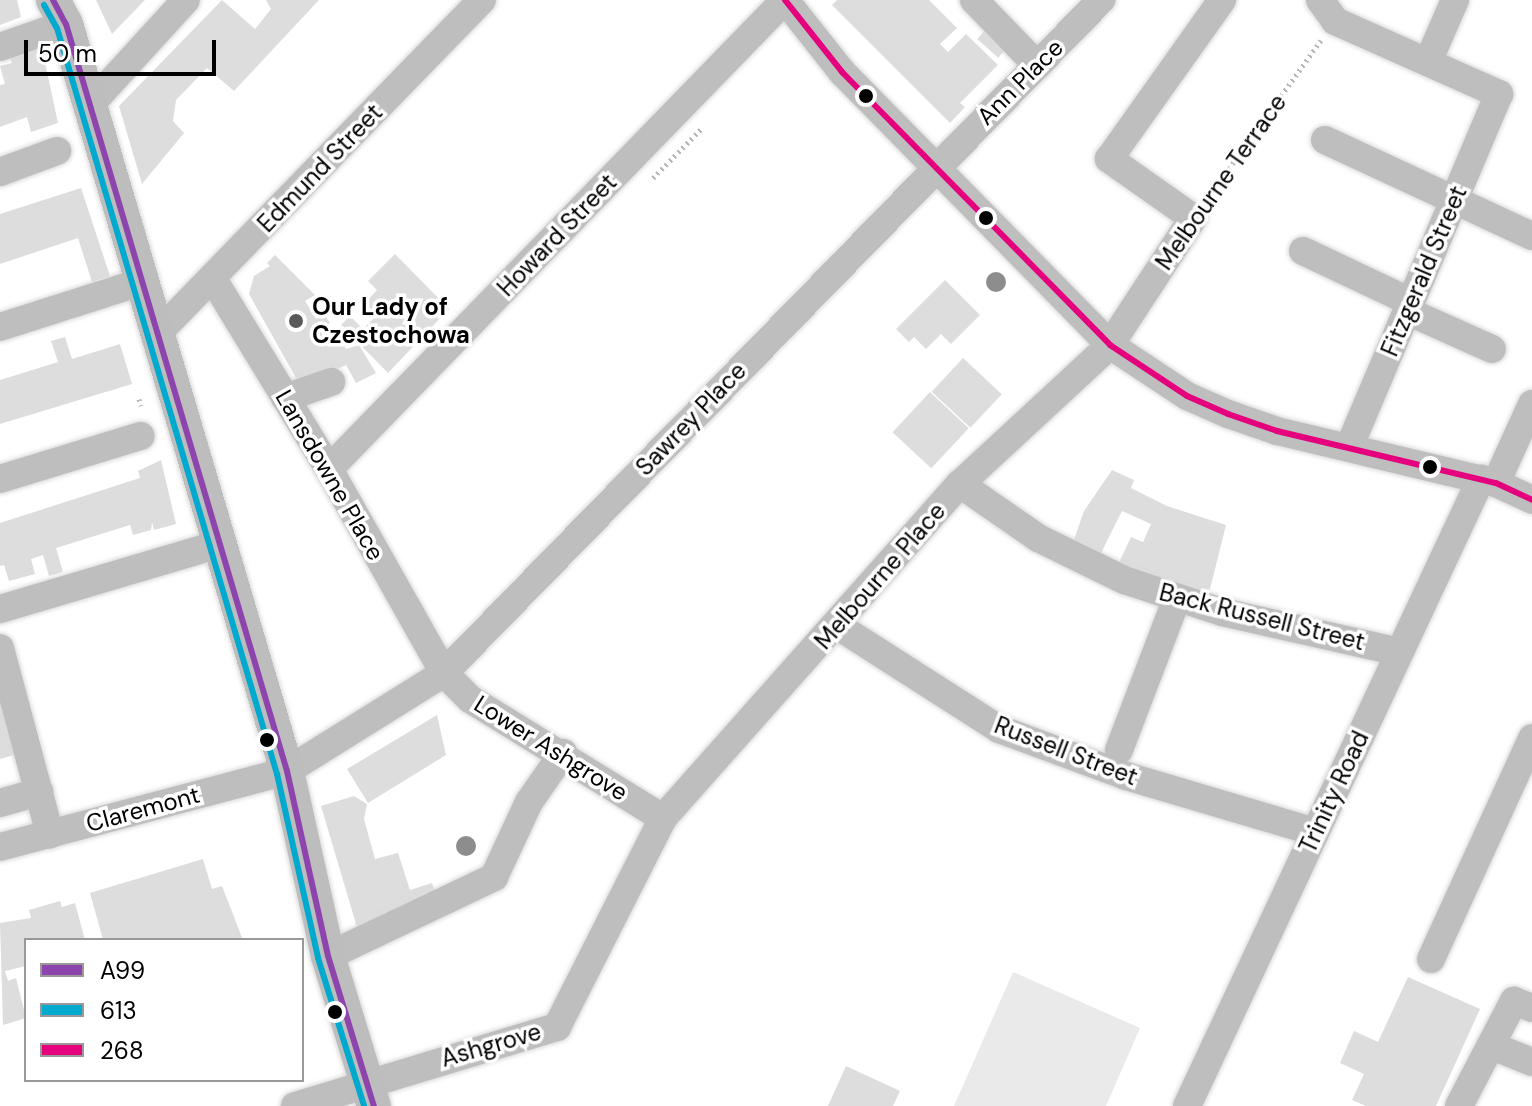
<!DOCTYPE html>
<html>
<head>
<meta charset="utf-8">
<style>
  body { margin:0 }
  #map { position:relative; width:1532px; height:1106px; overflow:hidden; background:#fff; font-family:"DM Sans",sans-serif }
  div>[style] { position:absolute }
  [style*='--x'] { left:calc(var(--x)*1px); top:calc(var(--y)*1px); width:calc(var(--w)*1px); rotate:calc(var(--a)*1deg) }
  .green>* { inset:0; background:#eaeaea }
  .building>* { inset:0; background:#ddd; transform-origin:0 0 }
  .path>* { height:5px; margin-top:-2.5px; transform-origin:0; background:repeating-linear-gradient(90deg,#b8b8b8 0 2px,transparent 0 6px) }
  .roads { filter:drop-shadow(0 0 2px #dbdbdb) drop-shadow(0 0 2px #dbdbdb) }
  .minor>* { height:28px; margin:-14px; padding:0 14px; transform-origin:14px; border-radius:14px; background:#bebebe }
  .major>* { height:34px; margin:-17px; padding:0 17px; transform-origin:17px; border-radius:17px; background:#bdbdbd }
  .bus-1>* { height:6px; margin:-3px; padding:0 3px; transform-origin:3px; border-radius:3px; background:#8e44ad }
  .bus-2>* { height:6px; margin:-3px; padding:0 3px; transform-origin:3px; border-radius:3px; background:#00a9ce }
  .bus-3>* { height:6px; margin:-3px; padding:0 3px; transform-origin:3px; border-radius:3px; background:#e5007d }
  .trees>* { width:20px; height:20px; margin:-10px; border-radius:50%; background:#8d8d8d }
  .dots>* { width:22px; height:22px; translate:-50% -50%; box-sizing:border-box; border:4px solid #fff; border-radius:50% }
  span { translate:-50% -50%; white-space:nowrap; text-align:center; line-height:1.15; -webkit-text-stroke:7px #fff; paint-order:stroke }
  .street-label { font-size:24px; color:#000 }
  .poi-label { font-size:24px; color:#000; font-weight:700 }
  .left { translate:0 -50%; text-align:left }
  .legend { position:absolute; left:24px; top:938px; width:280px; height:144px; box-sizing:border-box; background:#fff; border:2px solid #999; margin:0; padding:10px 14px; list-style:none; font-size:24px; color:#000 }
  .legend li { display:flex; align-items:center; gap:16px; height:40px }
  .legend b { width:40px; border:2px solid #999 }
  .scale { position:absolute; left:24px; top:40px; width:192px; height:36px; box-sizing:border-box; border:4px solid #000; border-top:0; padding-left:10px; font-size:24px; line-height:28px; white-space:nowrap; color:#000; -webkit-text-stroke:6px #fff; paint-order:stroke }
</style>
</head>
<body>
<div id="map">
  <div class="green">
    <div style="clip-path:polygon(1013px 972px,1140px 1028px,1106px 1106px,954px 1106px)"></div>
  </div>
  <div class="building">
    <div style="clip-path:polygon(0 0,17px 0,21px 17px,0 25px)"></div>
    <div style="clip-path:polygon(96px 0,145px 0,112px 34px)"></div>
    <div style="clip-path:polygon(222px 0,255px 29px,271px 9px,266px 0,319px 0,234px 91px,207px 68px,176px 100px,173px 121px,184px 133px,142px 184px,119px 106px)"></div>
    <div style="clip-path:polygon(837px 0,929px 0,957px 28px,940px 44px,948px 52px,966px 34px,998px 65px,960px 103px,965px 107px,950px 123px,832px 5px)"></div>
    <div style="left:988px;top:27px;width:28px;height:16px;rotate:42deg"></div>
    <div style="clip-path:polygon(41px 44px,58px 123px,31px 132px,27px 117px,0 127px,0 85px,5px 84px,0 66px,12px 63px,7px 48px)"></div>
    <div style="clip-path:polygon(81px 188px,110px 276px,92px 282px,78px 238px,0 264px,0 214px)"></div>
    <div style="clip-path:polygon(395px 254px,449px 309px,388px 373px,341px 325px,350px 316px,363px 329px,377px 315px,365px 303px,377px 290px,368px 281px)"></div>
    <div style="clip-path:polygon(275px 255px,315px 295px,305px 301px,316px 319px,324px 314px,330px 323px,320px 330px,327px 345px,340px 339px,346px 349px,359px 345px,376px 373px,356px 383px,346px 365px,301px 387px,249px 294px,254px 276px,270px 266px,267px 263px)"></div>
    <div style="clip-path:polygon(945px 280px,980px 315px,951px 344px,941px 334px,926px 349px,914px 337px,909px 342px,896px 329px)"></div>
    <div style="clip-path:polygon(65px 337px,72px 359px,120px 344px,132px 384px,0 424px,0 380px,58px 362px,51px 341px)"></div>
    <div style="left:963px;top:358px;width:53px;height:46px;rotate:43deg"></div>
    <div style="left:930px;top:392px;width:53px;height:55px;rotate:43deg"></div>
    <div style="clip-path:polygon(161px 460px,176px 524px,154px 530px,152px 522px,151px 530px,133px 535px,130px 525px,56px 548px,63px 572px,49px 576px,43px 555px,31px 559px,35px 574px,9px 581px,4px 565px,0 566px,0 523px,140px 478px,138px 471px)"></div>
    <div style="clip-path:polygon(1112px 470px,1134px 480px,1131px 488px,1167px 506px,1226px 525px,1207px 601px,1117px 567px,1131px 537px,1143px 542px,1151px 524px,1122px 511px,1098px 559px,1072px 545px,1084px 511px)"></div>
    <div style="clip-path:polygon(0 681px,21px 753px,0 759px)"></div>
    <div style="clip-path:polygon(437px 715px,446px 755px,368px 803px,347px 769px)"></div>
    <div style="clip-path:polygon(354px 796px,367px 804px,364px 819px,375px 859px,398px 853px,410px 890px,432px 883px,438px 901px,359px 934px,321px 806px)"></div>
    <div style="clip-path:polygon(203px 859px,212px 889px,222px 886px,243px 940px,103px 940px,90px 893px)"></div>
    <div style="clip-path:polygon(60px 901px,62px 907px,75px 903px,85px 940px,26px 940px,26px 966px,5px 971px,8px 981px,16px 978px,26px 1018px,3px 1025px,0 923px,31px 918px,29px 910px)"></div>
    <div style="clip-path:polygon(1408px 977px,1480px 1009px,1436px 1106px,1366px 1106px,1352px 1100px,1364px 1074px,1340px 1063px,1354px 1031px,1378px 1042px)"></div>
    <div style="clip-path:polygon(846px 1066px,900px 1091px,893px 1106px,828px 1106px)"></div>
  </div>
  <div class="path">
    <div style="--x:653;--y:178;--w:70;--a:-45.6"></div>
    <div style="--x:1208;--y:198;--w:194;--a:-54.4"></div>
    <div style="--x:139;--y:399;--w:7;--a:74"></div>
  </div>
  <div class="roads">
    <div class="minor">
      <div style="--x:785;--y:0;--w:92;--a:51.6"></div>
      <div style="--x:842;--y:72;--w:383;--a:45.5"></div>
      <div style="--x:1110;--y:345;--w:92;--a:33.5"></div>
      <div style="--x:1187;--y:396;--w:45;--a:23.7"></div>
      <div style="--x:1228;--y:414;--w:52;--a:19.1"></div>
      <div style="--x:1277;--y:431;--w:225;--a:13.4"></div>
      <div style="--x:1496;--y:483;--w:40;--a:25"></div>
      <div style="--x:974;--y:0;--w:91;--a:45.9"></div>
      <div style="--x:1320;--y:0;--w:26;--a:54"></div>
      <div style="--x:1335;--y:21;--w:180;--a:24"></div>
      <div style="--x:1499;--y:94;--w:384;--a:113"></div>
      <div style="--x:0;--y:47;--w:70;--a:-19.2"></div>
      <div style="--x:1428;--y:62;--w:68;--a:-66.5"></div>
      <div style="--x:90;--y:105;--w:142;--a:-47.6"></div>
      <div style="--x:1325;--y:140;--w:228;--a:24.9"></div>
      <div style="--x:0;--y:172;--w:61;--a:-20.2"></div>
      <div style="--x:1303;--y:251;--w:119;--a:25.3"></div>
      <div style="--x:213;--y:279;--w:223;--a:58.6"></div>
      <div style="--x:329;--y:469;--w:234;--a:60.6"></div>
      <div style="--x:444;--y:673;--w:37;--a:45"></div>
      <div style="--x:470;--y:699;--w:227;--a:31.7"></div>
      <div style="--x:1407;--y:311;--w:93;--a:24.1"></div>
      <div style="--x:0;--y:327;--w:148;--a:-17.7"></div>
      <div style="--x:157;--y:334;--w:466;--a:-45.8"></div>
      <div style="--x:285;--y:398;--w:49;--a:-19.2"></div>
      <div style="--x:329;--y:469;--w:654;--a:-45.81"></div>
      <div style="--x:0;--y:479;--w:147;--a:-17"></div>
      <div style="--x:1496;--y:483;--w:87;--a:-65.5"></div>
      <div style="--x:960;--y:484;--w:95;--a:34.7"></div>
      <div style="--x:1038;--y:538;--w:96;--a:26"></div>
      <div style="--x:1124;--y:580;--w:103;--a:18.1"></div>
      <div style="--x:1222;--y:612;--w:182;--a:12.7"></div>
      <div style="--x:0;--y:609;--w:229;--a:-16.5"></div>
      <div style="--x:838;--y:626;--w:191;--a:32.6"></div>
      <div style="--x:999;--y:729;--w:135;--a:20.3"></div>
      <div style="--x:1126;--y:776;--w:197;--a:16.5"></div>
      <div style="--x:0;--y:648;--w:193;--a:75"></div>
      <div style="--x:1119;--y:750;--w:163;--a:-69.1"></div>
      <div style="--x:0;--y:803;--w:41;--a:-15.8"></div>
      <div style="--x:0;--y:847;--w:297;--a:-14.8"></div>
      <div style="--x:287;--y:771;--w:185;--a:-32"></div>
      <div style="--x:444;--y:673;--w:941;--a:-45.69"></div>
      <div style="--x:328;--y:956;--w:184;--a:-25.4"></div>
      <div style="--x:494;--y:877;--w:83;--a:-65"></div>
      <div style="--x:529;--y:802;--w:60;--a:-55.2"></div>
      <div style="--x:1431;--y:959;--w:243;--a:-65.4"></div>
      <div style="--x:1492;--y:1046;--w:43;--a:21.8"></div>
      <div style="--x:295;--y:1106;--w:274;--a:-16.8"></div>
      <div style="--x:557;--y:1027;--w:234;--a:-63.1"></div>
      <div style="--x:663;--y:818;--w:447;--a:-48.4"></div>
      <div style="--x:960;--y:484;--w:205;--a:-42.8"></div>
      <div style="--x:1110;--y:345;--w:152;--a:-56.8"></div>
      <div style="--x:1193;--y:218;--w:103;--a:-144.9"></div>
      <div style="--x:1109;--y:159;--w:195;--a:-54.6"></div>
      <div style="--x:1187;--y:1106;--w:693;--a:-64.88"></div>
      <div style="--x:1459;--y:1106;--w:119;--a:-62.4"></div>
      <div style="--x:1514;--y:1001;--w:19;--a:21"></div>
    </div>
    <div class="major">
      <div style="--x:53;--y:0;--w:27;--a:62"></div>
      <div style="--x:66;--y:24;--w:779;--a:73.52"></div>
      <div style="--x:287;--y:771;--w:189;--a:77.5"></div>
      <div style="--x:328;--y:956;--w:157;--a:73"></div>
    </div>
  </div>
  <div class="bus-1">
    <div style="--x:53;--y:0;--w:27;--a:62"></div>
    <div style="--x:66;--y:24;--w:779;--a:73.52"></div>
    <div style="--x:287;--y:771;--w:189;--a:77.5"></div>
    <div style="--x:328;--y:956;--w:157;--a:73"></div>
  </div>
  <div class="bus-2">
    <div style="--x:44;--y:5;--w:26;--a:61"></div>
    <div style="--x:57;--y:28;--w:778;--a:73.57"></div>
    <div style="--x:277;--y:774;--w:189;--a:77.4"></div>
    <div style="--x:318;--y:958;--w:155;--a:72.7"></div>
  </div>
  <div class="bus-3">
    <div style="--x:785;--y:0;--w:92;--a:51.6"></div>
    <div style="--x:842;--y:72;--w:383;--a:45.5"></div>
    <div style="--x:1110;--y:345;--w:92;--a:33.5"></div>
    <div style="--x:1187;--y:396;--w:45;--a:23.7"></div>
    <div style="--x:1228;--y:414;--w:52;--a:19.1"></div>
    <div style="--x:1277;--y:431;--w:225;--a:13.4"></div>
    <div style="--x:1496;--y:483;--w:40;--a:25"></div>
  </div>
  <div class="trees">
    <div style="left:996px;top:282px"></div>
    <div style="left:466px;top:846px"></div>
  </div>
  <div class="dots">
    <div style="left:866px;top:96px;background:#000"></div>
    <div style="left:986px;top:218px;background:#000"></div>
    <div style="left:296px;top:321px;background:#595959"></div>
    <div style="left:1430px;top:467px;background:#000"></div>
    <div style="left:267px;top:740px;background:#000"></div>
    <div style="left:335px;top:1012px;background:#000"></div>
  </div>
  <div class="street-label">
    <span style="left:1020px;top:82px;rotate:-45deg">Ann Place</span>
    <span style="left:320px;top:168px;rotate:-46deg">Edmund Street</span>
    <span style="left:1221px;top:182px;rotate:-55deg">Melbourne Terrace</span>
    <span style="left:557px;top:235px;rotate:-46deg">Howard Street</span>
    <span style="left:1424px;top:271px;rotate:-67deg">Fitzgerald Street</span>
    <span style="left:691px;top:419px;rotate:-46deg">Sawrey Place</span>
    <span style="left:330px;top:475px;rotate:60deg">Lansdowne Place</span>
    <span style="left:880px;top:576px;rotate:-49deg">Melbourne Place</span>
    <span style="left:1262px;top:617px;rotate:14deg">Back Russell Street</span>
    <span style="left:551px;top:748px;rotate:32deg">Lower Ashgrove</span>
    <span style="left:1066px;top:751px;rotate:21deg">Russell Street</span>
    <span style="left:1334px;top:792px;rotate:-65deg">Trinity Road</span>
    <span style="left:143px;top:809px;rotate:-15deg">Claremont</span>
    <span style="left:491px;top:1045px;rotate:-16deg">Ashgrove</span>
  </div>
  <div class="poi-label">
    <span class="left" style="left:312px;top:321px">Our Lady of<br>Czestochowa</span>
  </div>
  <ul class="legend">
  <li><b style="height:10px;background:#8e44ad"></b>A99</li>
  <li><b style="height:10px;background:#00a9ce"></b>613</li>
  <li><b style="height:10px;background:#e5007d"></b>268</li>
  </ul>
  <div class="scale">50 m</div>
</div>
</body>
</html>
